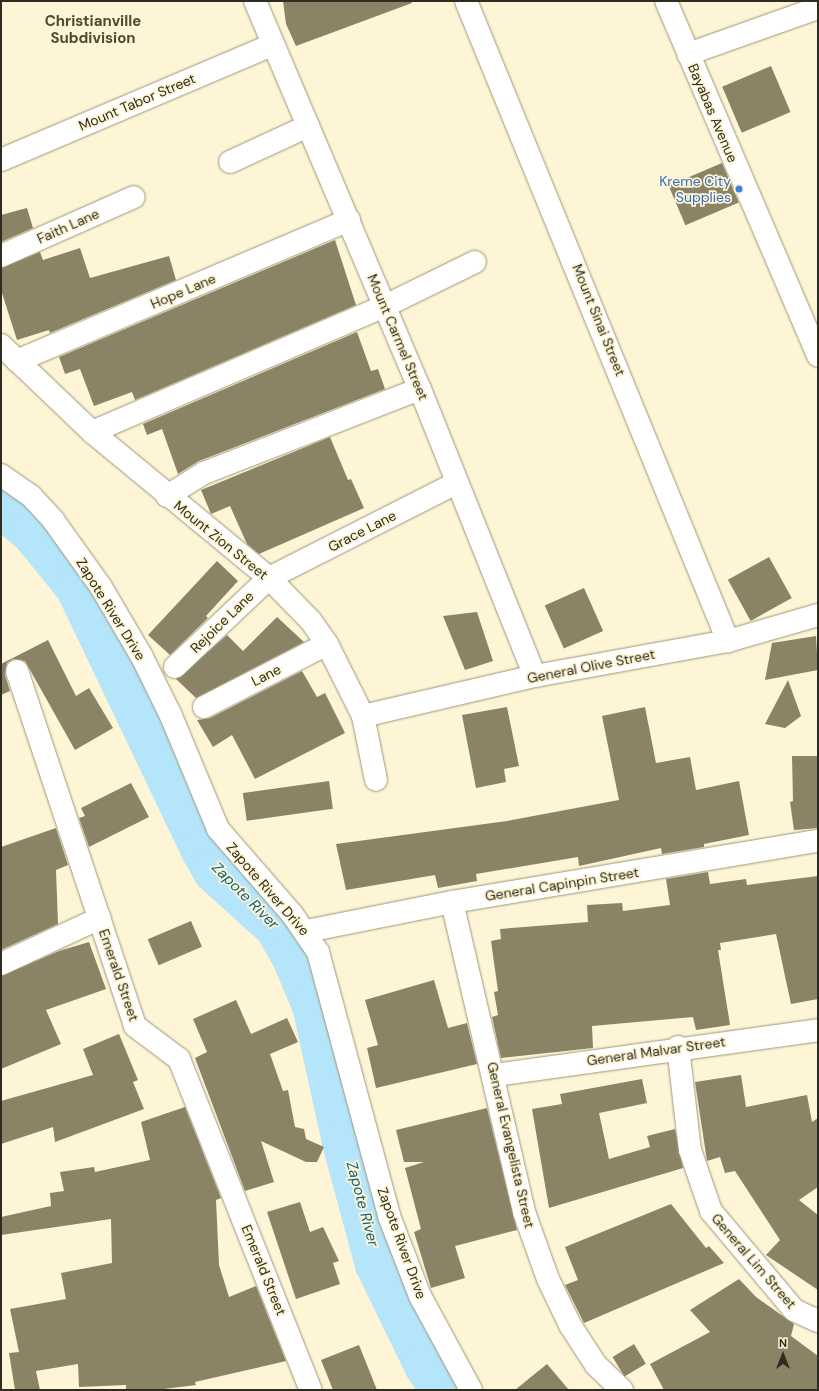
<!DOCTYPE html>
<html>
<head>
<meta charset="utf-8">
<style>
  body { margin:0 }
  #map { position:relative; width:819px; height:1391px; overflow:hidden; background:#fdf5d5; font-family:"DM Sans",sans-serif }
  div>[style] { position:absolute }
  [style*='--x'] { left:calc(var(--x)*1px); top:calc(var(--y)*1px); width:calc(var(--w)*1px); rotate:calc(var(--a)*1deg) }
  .river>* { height:46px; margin:-23px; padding:0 23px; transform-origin:23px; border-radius:23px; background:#b4e5fb }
  .building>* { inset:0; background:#8b8366; transform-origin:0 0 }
  .roads { filter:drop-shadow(0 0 1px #9e9679) drop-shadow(0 0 1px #9e9679) }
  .minor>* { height:22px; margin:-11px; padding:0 11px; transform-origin:11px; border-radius:11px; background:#fff }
  .tertiary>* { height:22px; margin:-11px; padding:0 11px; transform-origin:11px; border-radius:11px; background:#fff }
  .dots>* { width:11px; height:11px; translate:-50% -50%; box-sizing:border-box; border:2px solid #fdf5d5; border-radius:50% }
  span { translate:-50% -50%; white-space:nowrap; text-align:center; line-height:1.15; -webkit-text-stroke:3.5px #fdf5d5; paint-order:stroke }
  .street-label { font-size:14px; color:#2f2c20 }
  .shop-label { font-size:14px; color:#366cbe }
  .right { translate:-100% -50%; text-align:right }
  .neighbourhood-label { font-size:15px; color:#50492e; font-weight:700 }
  .water-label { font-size:15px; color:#105f7a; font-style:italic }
  .frame { position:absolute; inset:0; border:2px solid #2f2c20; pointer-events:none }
  .north { position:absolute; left:763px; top:1335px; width:40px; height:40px; -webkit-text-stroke:3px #fdf5d5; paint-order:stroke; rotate:0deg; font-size:11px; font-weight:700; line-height:16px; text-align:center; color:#2f2c20 }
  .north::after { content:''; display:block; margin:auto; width:14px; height:18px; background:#2f2c20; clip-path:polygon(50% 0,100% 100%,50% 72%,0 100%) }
</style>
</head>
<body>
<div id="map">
  <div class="river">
    <div style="--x:1;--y:505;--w:40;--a:39"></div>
    <div style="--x:32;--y:530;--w:72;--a:50.6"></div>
    <div style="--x:78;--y:586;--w:293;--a:64.5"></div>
    <div style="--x:204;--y:850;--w:24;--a:60"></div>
    <div style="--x:216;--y:871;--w:82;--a:42"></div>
    <div style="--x:277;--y:926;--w:34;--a:60"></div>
    <div style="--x:294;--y:955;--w:54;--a:67.2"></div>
    <div style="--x:315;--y:1005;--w:140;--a:77.6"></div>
    <div style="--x:345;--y:1142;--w:126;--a:74.9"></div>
    <div style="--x:378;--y:1264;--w:112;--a:64.1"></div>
    <div style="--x:427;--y:1365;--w:30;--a:57"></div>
  </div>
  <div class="building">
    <div style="clip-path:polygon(283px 1px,411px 1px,412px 3px,296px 46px,286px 24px)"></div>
    <div style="left:771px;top:66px;width:50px;height:53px;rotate:67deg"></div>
    <div style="left:722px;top:163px;width:43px;height:58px;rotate:67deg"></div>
    <div style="clip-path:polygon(27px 208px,33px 228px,1px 242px,1px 215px)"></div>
    <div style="clip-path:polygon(335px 240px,356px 305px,135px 400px,132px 392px,94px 406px,80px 369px,65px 374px,59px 357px)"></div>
    <div style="clip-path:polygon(80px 248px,90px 278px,169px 256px,176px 280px,50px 333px,49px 330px,17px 340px,1px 290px,1px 268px,40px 252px,43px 260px)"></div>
    <div style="clip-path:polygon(357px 332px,371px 371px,378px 369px,385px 389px,199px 461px,178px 474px,162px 429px,147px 435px,143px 424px)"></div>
    <div style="clip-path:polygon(330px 437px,348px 480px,351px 479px,364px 508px,259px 554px,247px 544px,230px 506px,211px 514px,201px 490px)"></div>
    <div style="left:769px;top:557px;width:47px;height:47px;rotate:61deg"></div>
    <div style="clip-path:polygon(217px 561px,238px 581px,206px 616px,208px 618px,170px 655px,148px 635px)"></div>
    <div style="left:584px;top:588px;width:47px;height:43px;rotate:66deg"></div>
    <div style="clip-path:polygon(477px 612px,493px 661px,465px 670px,443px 616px)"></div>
    <div style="clip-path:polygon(277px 617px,304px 642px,196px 698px,176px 679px,227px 635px,243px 651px)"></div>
    <div style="clip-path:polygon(816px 636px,818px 670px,765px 680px,772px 643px)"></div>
    <div style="clip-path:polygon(48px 640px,76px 696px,89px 688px,113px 728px,75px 750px,25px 661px,13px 659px,7px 663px,5px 675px,10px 691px,1px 695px,1px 664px)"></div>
    <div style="clip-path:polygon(302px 671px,317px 697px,325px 693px,345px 733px,255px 779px,232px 735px,213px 747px,197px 720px,210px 718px)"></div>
    <div style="clip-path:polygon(788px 680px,801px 716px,785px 728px,765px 724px)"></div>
    <div style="clip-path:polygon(507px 707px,519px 766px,504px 769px,506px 782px,476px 788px,462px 715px)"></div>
    <div style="clip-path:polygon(645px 707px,656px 763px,690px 757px,696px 790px,739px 781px,749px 835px,704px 844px,704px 847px,662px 854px,661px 848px,579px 866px,578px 857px,476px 874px,477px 881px,438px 888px,435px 875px,346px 890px,336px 844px,507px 821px,619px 800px,602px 716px)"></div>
    <div style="clip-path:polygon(792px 756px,818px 756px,818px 828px,794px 830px,790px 802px,793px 801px)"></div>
    <div style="left:329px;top:781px;width:28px;height:87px;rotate:82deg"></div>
    <div style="clip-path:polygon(131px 783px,149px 817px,89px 847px,79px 818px,85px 816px,81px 808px)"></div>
    <div style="clip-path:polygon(56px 828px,68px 865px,56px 870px,58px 924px,1px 950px,1px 847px)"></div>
    <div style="clip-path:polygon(708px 872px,710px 884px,746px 879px,747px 885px,818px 876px,818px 999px,791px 1004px,776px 934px,720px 943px,721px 950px,718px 950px,730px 1025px,696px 1030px,693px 1017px,592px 1026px,593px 1048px,501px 1058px,492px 1017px,498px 1015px,494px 992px,498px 991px,491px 941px,501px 939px,500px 929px,588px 922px,587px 905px,622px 903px,623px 911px,670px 905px,666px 879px)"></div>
    <div style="left:191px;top:921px;width:28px;height:47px;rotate:67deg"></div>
    <div style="clip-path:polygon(89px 942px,106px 989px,46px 1010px,61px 1044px,1px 1069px,1px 976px,59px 951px)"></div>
    <div style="clip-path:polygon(434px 980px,448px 1028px,467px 1023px,477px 1064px,376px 1088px,367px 1048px,378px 1045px,365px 1000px)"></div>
    <div style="clip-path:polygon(236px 1000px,251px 1034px,287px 1018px,298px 1042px,270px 1054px,283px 1091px,288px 1090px,295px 1127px,304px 1129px,306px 1139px,324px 1147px,317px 1162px,306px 1162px,261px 1141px,274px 1182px,245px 1191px,195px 1058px,207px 1052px,193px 1019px)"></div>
    <div style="clip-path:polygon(119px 1034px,138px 1080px,133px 1082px,144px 1109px,55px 1142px,53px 1127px,1px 1144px,1px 1101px,93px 1075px,83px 1049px)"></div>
    <div style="clip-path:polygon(741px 1075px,746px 1107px,807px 1095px,812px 1122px,818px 1118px,818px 1187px,799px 1200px,818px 1215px,818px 1290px,766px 1255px,780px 1240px,735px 1171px,725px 1173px,720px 1157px,707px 1161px,695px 1082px)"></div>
    <div style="clip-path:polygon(642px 1079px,647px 1103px,599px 1113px,609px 1159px,650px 1147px,647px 1136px,675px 1129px,683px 1168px,549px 1208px,532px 1109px,562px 1104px,560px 1094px)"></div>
    <div style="clip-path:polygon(185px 1107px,221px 1198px,216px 1200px,219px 1265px,229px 1297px,256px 1286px,286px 1361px,195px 1382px,196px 1385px,156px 1390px,126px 1390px,126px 1385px,79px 1387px,78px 1364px,36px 1371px,40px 1390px,15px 1390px,9px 1353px,19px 1352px,10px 1309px,66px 1299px,61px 1273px,112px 1263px,111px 1219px,1px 1235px,1px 1217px,51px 1206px,50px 1193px,64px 1191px,60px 1172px,94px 1167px,95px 1172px,150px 1160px,141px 1122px)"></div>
    <div style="clip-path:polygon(487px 1108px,517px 1230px,455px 1246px,465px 1278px,431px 1288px,414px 1232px,421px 1229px,405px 1168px,424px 1162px,404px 1162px,396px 1130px)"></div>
    <div style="clip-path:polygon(300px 1202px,310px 1232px,323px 1227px,339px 1261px,333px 1263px,340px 1284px,296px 1299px,267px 1212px)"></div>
    <div style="clip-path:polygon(671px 1204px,706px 1248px,709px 1246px,724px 1263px,584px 1323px,565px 1285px,578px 1280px,565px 1247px)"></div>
    <div style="clip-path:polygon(739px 1279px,756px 1297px,794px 1324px,791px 1336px,818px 1356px,818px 1390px,664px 1390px,650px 1364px,710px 1332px,690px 1310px)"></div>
    <div style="left:634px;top:1344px;width:23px;height:25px;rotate:59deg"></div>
    <div style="clip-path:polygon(359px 1345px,377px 1390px,333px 1390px,321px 1360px)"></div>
    <div style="clip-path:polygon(547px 1364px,569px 1390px,515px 1390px)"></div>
  </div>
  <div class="roads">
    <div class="minor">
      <div style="--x:255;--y:1;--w:422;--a:67"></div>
      <div style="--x:420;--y:389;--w:309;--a:68.2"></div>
      <div style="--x:466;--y:1;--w:692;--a:67.74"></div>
      <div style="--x:688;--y:54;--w:138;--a:-19.5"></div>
      <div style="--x:1;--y:160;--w:294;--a:-23"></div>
      <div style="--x:230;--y:162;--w:86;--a:-24.8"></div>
      <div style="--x:1;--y:256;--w:145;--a:-23.9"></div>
      <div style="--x:1;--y:345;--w:126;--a:43.7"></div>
      <div style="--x:92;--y:432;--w:229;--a:39.5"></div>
      <div style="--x:269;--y:578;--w:60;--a:45.7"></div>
      <div style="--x:311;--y:621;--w:28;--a:55"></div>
      <div style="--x:327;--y:644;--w:80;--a:63.4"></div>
      <div style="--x:363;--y:716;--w:65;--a:78.5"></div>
      <div style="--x:17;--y:361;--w:361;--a:-23"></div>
      <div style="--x:92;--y:432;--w:319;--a:-23.3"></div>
      <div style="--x:385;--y:306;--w:100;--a:-26.1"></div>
      <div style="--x:167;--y:496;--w:44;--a:-31.9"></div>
      <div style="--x:204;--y:473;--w:232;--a:-21.3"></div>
      <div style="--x:175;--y:667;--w:129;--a:-43.4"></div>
      <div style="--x:269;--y:578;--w:210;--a:-26.9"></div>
      <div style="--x:17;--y:671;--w:374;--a:71.6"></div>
      <div style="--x:135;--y:1026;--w:55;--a:36.9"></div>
      <div style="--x:179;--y:1059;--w:356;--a:68.3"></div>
      <div style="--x:204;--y:707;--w:138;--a:-27.1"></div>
      <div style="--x:363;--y:716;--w:177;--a:-13.1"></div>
      <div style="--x:535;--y:676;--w:196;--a:-10.3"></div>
      <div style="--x:728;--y:641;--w:94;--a:-16.1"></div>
      <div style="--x:452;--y:902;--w:318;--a:76.9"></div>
      <div style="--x:524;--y:1212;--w:71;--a:70.3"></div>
      <div style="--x:548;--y:1279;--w:51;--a:64.4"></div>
      <div style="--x:570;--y:1325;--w:48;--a:57"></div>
      <div style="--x:596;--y:1365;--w:36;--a:44"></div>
      <div style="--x:307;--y:931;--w:148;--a:-11.3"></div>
      <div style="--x:452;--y:902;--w:371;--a:-9.5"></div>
      <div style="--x:1;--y:964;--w:109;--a:-24.9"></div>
      <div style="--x:678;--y:1047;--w:104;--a:83.4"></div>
      <div style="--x:690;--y:1150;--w:65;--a:71"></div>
      <div style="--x:711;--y:1211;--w:129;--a:50"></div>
      <div style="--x:794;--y:1310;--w:26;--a:25"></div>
      <div style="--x:495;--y:1075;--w:326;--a:-7.9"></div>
    </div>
    <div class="tertiary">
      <div style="--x:666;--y:1;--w:386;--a:66.8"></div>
      <div style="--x:1;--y:475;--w:37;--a:35"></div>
      <div style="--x:31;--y:496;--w:33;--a:47"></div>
      <div style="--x:53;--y:520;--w:82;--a:54.4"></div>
      <div style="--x:101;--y:587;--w:81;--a:59.6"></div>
      <div style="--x:142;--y:657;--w:66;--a:63.8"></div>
      <div style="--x:171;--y:716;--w:122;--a:67.4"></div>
      <div style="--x:218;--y:829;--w:113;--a:49"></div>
      <div style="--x:292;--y:914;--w:46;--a:55.6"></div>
      <div style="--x:318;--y:952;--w:273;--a:74.9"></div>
      <div style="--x:389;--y:1216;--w:86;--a:68.8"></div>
      <div style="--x:420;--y:1296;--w:107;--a:61.5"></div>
    </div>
  </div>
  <div class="dots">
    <div style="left:739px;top:189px;background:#3f7fe0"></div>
  </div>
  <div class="street-label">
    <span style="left:137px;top:102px;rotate:-23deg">Mount Tabor Street</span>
    <span style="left:713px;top:113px;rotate:67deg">Bayabas Avenue</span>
    <span style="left:68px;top:226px;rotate:-24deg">Faith Lane</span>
    <span style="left:183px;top:291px;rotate:-23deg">Hope Lane</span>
    <span style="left:599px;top:320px;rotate:68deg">Mount Sinai Street</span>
    <span style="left:398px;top:337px;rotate:67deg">Mount Carmel Street</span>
    <span style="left:362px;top:531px;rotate:-27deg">Grace Lane</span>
    <span style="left:221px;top:540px;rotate:39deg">Mount Zion Street</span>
    <span style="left:111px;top:609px;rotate:58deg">Zapote River Drive</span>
    <span style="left:222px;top:622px;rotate:-44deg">Rejoice Lane</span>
    <span style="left:591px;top:666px;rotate:-11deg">General Olive Street</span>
    <span style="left:266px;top:675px;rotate:-27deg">Lane</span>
    <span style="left:562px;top:884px;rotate:-9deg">General Capinpin Street</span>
    <span style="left:268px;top:889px;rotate:49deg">Zapote River Drive</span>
    <span style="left:119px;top:975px;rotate:71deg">Emerald Street</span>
    <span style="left:656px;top:1051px;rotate:-8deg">General Malvar Street</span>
    <span style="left:511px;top:1145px;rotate:77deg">General Evangelista Street</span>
    <span style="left:402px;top:1243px;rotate:70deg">Zapote River Drive</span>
    <span style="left:754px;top:1261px;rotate:49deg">General Lim Street</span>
    <span style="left:264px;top:1270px;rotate:68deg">Emerald Street</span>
  </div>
  <div class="shop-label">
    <span class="right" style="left:731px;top:189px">Kreme City<br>Supplies</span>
  </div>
  <div class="neighbourhood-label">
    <span style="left:93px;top:30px">Christianville<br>Subdivision</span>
  </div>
  <div class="water-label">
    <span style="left:245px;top:896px;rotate:45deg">Zapote River</span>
    <span style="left:362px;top:1204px;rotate:75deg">Zapote River</span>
  </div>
  <div class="frame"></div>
  <div class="north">N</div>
</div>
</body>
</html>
